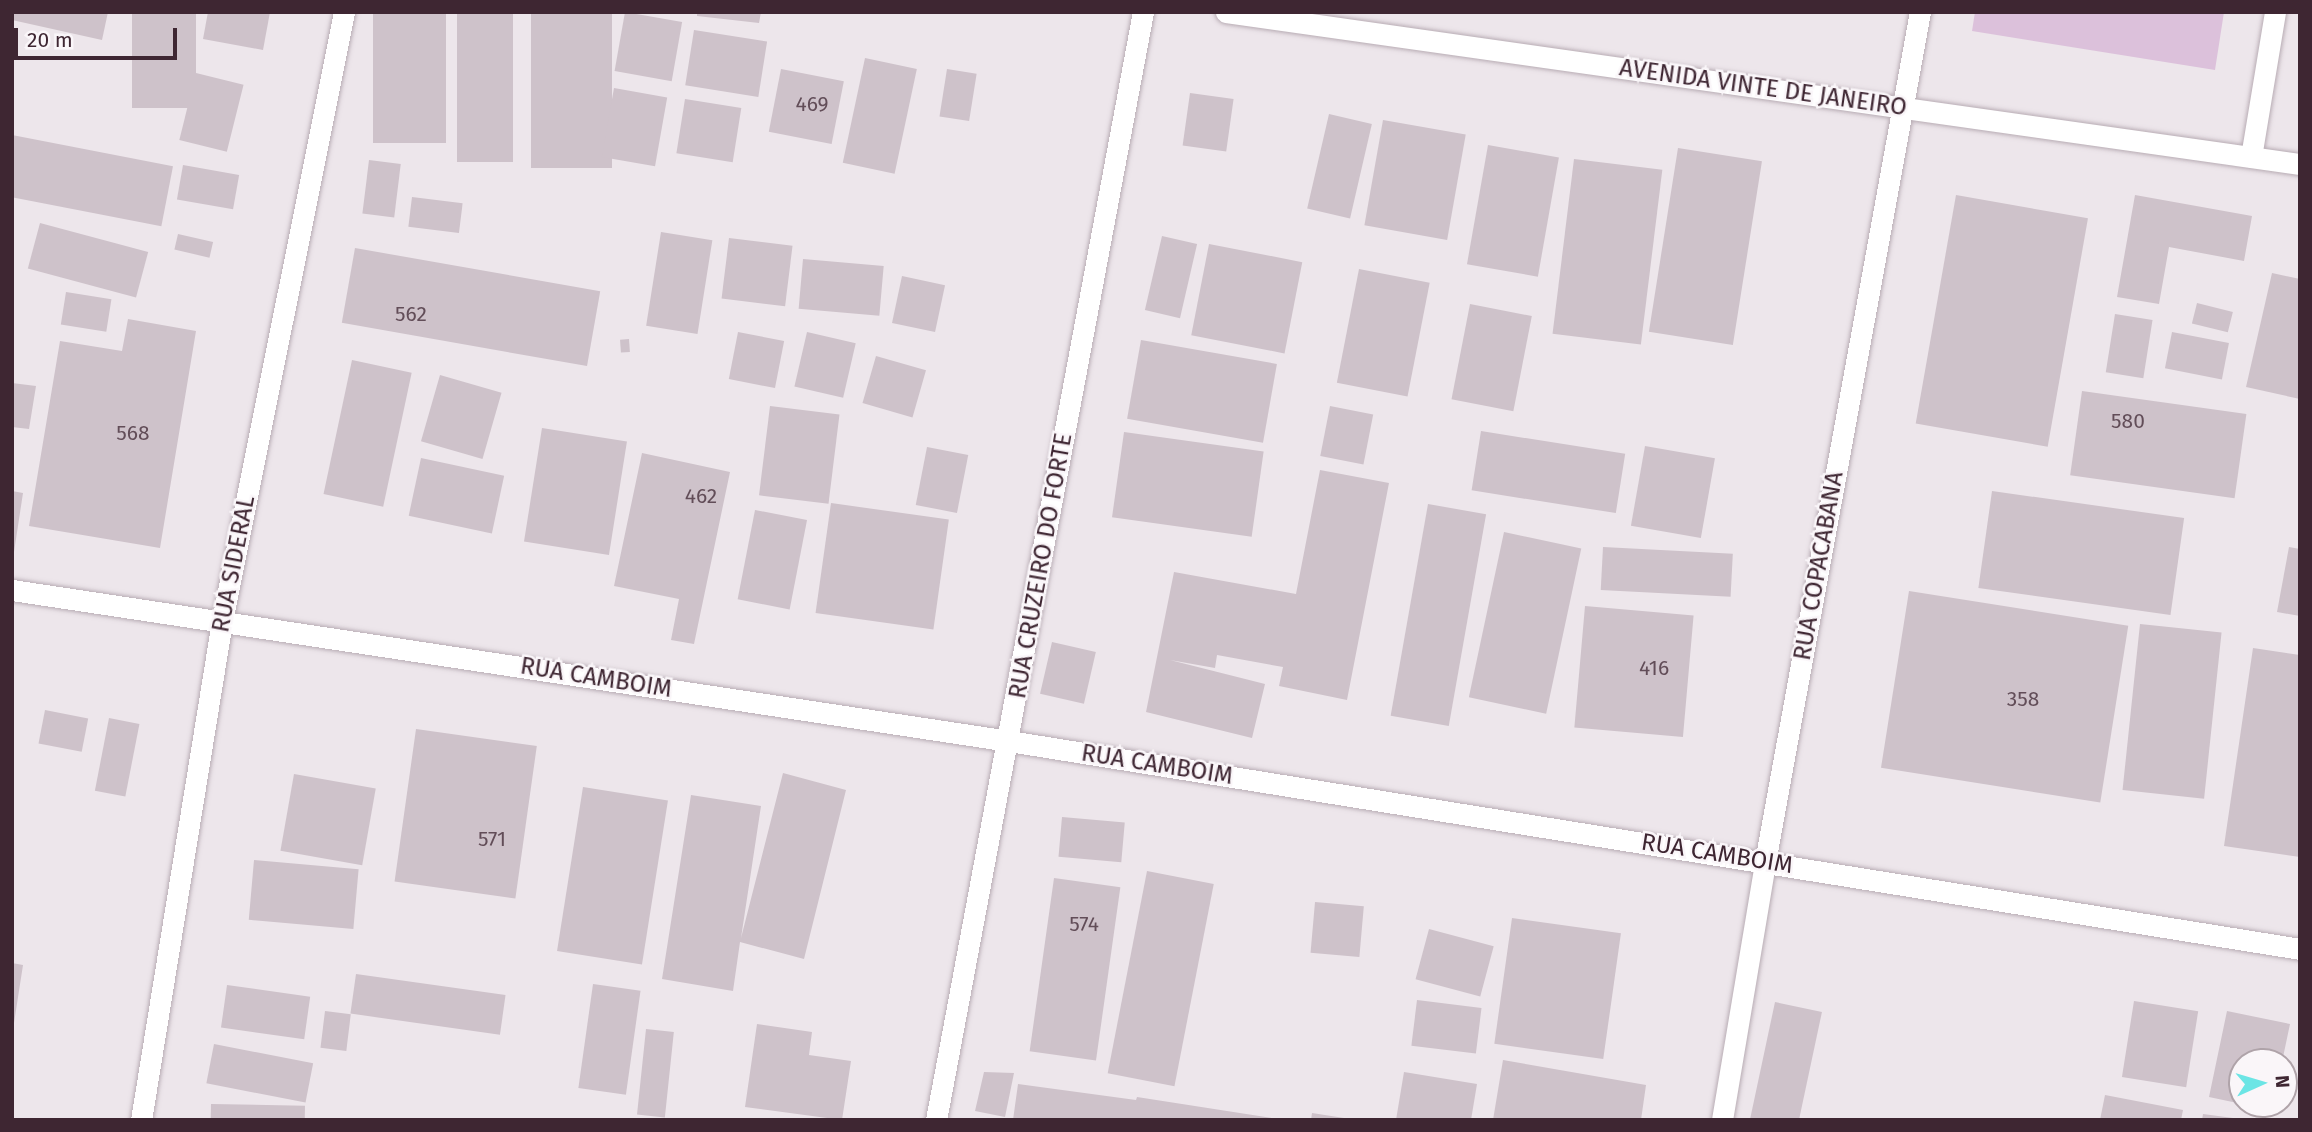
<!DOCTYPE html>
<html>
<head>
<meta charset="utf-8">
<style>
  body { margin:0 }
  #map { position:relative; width:2312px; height:1132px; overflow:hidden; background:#ede6eb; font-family:"Fira Sans",sans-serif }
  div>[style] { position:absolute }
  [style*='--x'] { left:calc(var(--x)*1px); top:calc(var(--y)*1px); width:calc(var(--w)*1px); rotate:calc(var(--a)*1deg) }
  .green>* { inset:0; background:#dcc1db }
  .building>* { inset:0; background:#cec2ca; transform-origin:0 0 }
  .roads { filter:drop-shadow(0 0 2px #b8acb4) drop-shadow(0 0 2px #b8acb4) }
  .minor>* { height:21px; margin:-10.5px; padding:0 10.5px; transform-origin:10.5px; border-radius:10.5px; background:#fff }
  span { translate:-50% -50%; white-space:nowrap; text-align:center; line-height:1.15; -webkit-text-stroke:5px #faf6f9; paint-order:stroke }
  .number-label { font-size:21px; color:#624d58 }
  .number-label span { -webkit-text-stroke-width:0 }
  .street-label { font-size:24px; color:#3e2632 }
  .frame { position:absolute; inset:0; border:14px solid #3e2632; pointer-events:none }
  .north { position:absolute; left:2228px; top:1048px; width:70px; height:70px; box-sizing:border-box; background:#faf6f9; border:2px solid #afa3a9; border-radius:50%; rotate:86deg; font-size:19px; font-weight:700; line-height:28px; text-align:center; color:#3e2632 }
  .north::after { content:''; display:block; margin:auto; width:24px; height:32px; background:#6ce5e5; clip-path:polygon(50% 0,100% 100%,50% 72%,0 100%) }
  .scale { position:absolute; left:14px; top:28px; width:163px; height:32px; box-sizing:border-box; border:4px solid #3e2632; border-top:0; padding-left:9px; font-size:21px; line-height:24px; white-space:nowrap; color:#3e2632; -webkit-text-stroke:5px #faf6f9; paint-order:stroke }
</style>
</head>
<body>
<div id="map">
  <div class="green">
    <div style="clip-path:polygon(1975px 12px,2224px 12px,2215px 70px,1972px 31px)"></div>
  </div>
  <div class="building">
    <div style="clip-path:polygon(12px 12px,108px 12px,102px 40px,12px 20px)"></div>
    <div style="left:132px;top:12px;width:64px;height:96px"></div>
    <div style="clip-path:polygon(208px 12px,270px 12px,263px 50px,203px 39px)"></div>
    <div style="left:373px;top:12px;width:73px;height:131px"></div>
    <div style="left:457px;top:12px;width:56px;height:150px"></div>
    <div style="left:531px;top:12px;width:81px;height:156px"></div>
    <div style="left:625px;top:12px;width:58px;height:60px;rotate:10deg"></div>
    <div style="clip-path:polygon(697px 12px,761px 12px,759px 23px,697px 16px)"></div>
    <div style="left:694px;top:30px;width:74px;height:56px;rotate:9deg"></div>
    <div style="left:865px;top:58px;width:53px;height:107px;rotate:12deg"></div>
    <div style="left:781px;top:69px;width:64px;height:64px;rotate:11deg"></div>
    <div style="left:947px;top:69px;width:30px;height:48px;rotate:9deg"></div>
    <div style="left:196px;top:73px;width:49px;height:69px;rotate:14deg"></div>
    <div style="left:614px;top:88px;width:54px;height:70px;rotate:10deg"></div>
    <div style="left:1190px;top:93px;width:44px;height:53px;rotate:8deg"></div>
    <div style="left:685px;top:99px;width:57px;height:55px;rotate:9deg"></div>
    <div style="left:1329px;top:114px;width:44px;height:97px;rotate:13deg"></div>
    <div style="left:1383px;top:120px;width:84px;height:107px;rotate:10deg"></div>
    <div style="left:12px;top:135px;width:164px;height:61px;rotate:11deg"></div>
    <div style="left:1488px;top:145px;width:72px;height:121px;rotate:10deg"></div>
    <div style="left:1678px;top:148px;width:85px;height:186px;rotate:9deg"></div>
    <div style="left:1574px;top:159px;width:89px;height:176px;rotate:7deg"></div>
    <div style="left:369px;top:160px;width:32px;height:54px;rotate:7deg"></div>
    <div style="left:183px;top:165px;width:57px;height:35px;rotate:10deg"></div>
    <div style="left:1956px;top:195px;width:134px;height:232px;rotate:10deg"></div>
    <div style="clip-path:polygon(2135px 195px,2252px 216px,2244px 261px,2169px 247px,2159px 304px,2117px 297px)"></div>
    <div style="left:412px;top:197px;width:51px;height:30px;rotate:7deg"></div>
    <div style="left:40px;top:223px;width:112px;height:47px;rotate:15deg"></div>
    <div style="left:661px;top:232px;width:52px;height:95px;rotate:9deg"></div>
    <div style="left:178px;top:234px;width:36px;height:16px;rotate:13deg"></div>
    <div style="left:1162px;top:236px;width:36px;height:76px;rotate:13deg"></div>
    <div style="left:729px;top:238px;width:64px;height:61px;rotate:7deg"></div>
    <div style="left:1209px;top:244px;width:95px;height:93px;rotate:11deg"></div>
    <div style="left:355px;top:248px;width:249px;height:76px;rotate:10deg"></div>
    <div style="left:803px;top:259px;width:81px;height:50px;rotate:5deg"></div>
    <div style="left:1359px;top:269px;width:72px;height:116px;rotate:11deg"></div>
    <div style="clip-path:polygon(2272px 273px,2300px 279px,2300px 399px,2246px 387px)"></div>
    <div style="left:902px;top:276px;width:44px;height:48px;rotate:12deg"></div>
    <div style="left:66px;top:292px;width:46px;height:33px;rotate:9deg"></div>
    <div style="left:2197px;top:303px;width:37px;height:21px;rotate:14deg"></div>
    <div style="left:1470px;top:304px;width:63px;height:97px;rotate:11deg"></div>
    <div style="left:2115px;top:314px;width:38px;height:59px;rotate:9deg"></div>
    <div style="clip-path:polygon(128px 319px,196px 331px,160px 548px,29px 526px,60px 341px,122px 351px)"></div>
    <div style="left:738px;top:332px;width:47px;height:48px;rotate:11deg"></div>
    <div style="left:807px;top:332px;width:50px;height:56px;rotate:13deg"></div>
    <div style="left:2172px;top:332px;width:58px;height:37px;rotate:11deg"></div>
    <div style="left:629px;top:339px;width:13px;height:9px;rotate:86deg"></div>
    <div style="left:1141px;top:340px;width:138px;height:80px;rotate:10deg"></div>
    <div style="left:876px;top:356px;width:52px;height:49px;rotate:16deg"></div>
    <div style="left:352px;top:360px;width:61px;height:137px;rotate:12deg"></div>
    <div style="left:440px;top:375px;width:64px;height:69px;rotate:16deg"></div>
    <div style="clip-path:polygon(12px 383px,36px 386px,29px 429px,12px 427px)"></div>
    <div style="left:2082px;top:391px;width:166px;height:85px;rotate:8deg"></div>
    <div style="left:770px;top:406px;width:70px;height:90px;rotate:7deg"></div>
    <div style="left:1330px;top:406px;width:44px;height:51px;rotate:11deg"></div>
    <div style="left:542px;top:428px;width:86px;height:115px;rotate:9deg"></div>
    <div style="left:1481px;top:431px;width:146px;height:60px;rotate:9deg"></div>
    <div style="left:1124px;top:432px;width:141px;height:86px;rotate:8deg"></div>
    <div style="left:1645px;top:446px;width:71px;height:81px;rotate:10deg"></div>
    <div style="left:927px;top:447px;width:42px;height:59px;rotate:11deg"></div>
    <div style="clip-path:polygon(642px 453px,730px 472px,694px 644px,671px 640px,679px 599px,614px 586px)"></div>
    <div style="left:421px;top:458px;width:85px;height:59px;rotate:12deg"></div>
    <div style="clip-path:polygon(1320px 470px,1389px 483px,1347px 700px,1279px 686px,1283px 667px,1217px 655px,1215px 668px,1170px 660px,1265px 684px,1252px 738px,1146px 712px,1174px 572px,1296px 594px)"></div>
    <div style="clip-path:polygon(12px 491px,23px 493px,14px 552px,12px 552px)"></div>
    <div style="left:1992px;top:491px;width:194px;height:98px;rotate:8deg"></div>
    <div style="left:831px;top:503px;width:119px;height:111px;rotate:8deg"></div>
    <div style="left:1428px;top:504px;width:59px;height:215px;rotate:10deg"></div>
    <div style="left:755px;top:510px;width:53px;height:91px;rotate:11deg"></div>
    <div style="left:1504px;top:532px;width:79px;height:169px;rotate:12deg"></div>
    <div style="left:1603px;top:547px;width:130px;height:43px;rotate:3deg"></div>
    <div style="clip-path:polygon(2289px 547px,2300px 549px,2300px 616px,2277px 612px)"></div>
    <div style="left:1909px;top:591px;width:222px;height:179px;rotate:9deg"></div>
    <div style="left:1585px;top:606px;width:109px;height:122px;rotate:5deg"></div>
    <div style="left:2140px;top:624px;width:82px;height:167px;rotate:6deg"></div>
    <div style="left:1052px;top:642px;width:45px;height:53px;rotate:13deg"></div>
    <div style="clip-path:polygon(2253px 648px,2300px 655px,2300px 857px,2224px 846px)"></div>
    <div style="left:45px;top:710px;width:44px;height:34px;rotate:11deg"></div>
    <div style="left:109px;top:718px;width:31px;height:74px;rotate:11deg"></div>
    <div style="left:416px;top:729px;width:122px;height:154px;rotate:8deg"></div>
    <div style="clip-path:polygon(783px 773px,846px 790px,804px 959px,740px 942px,733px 991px,662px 979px,691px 795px,761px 806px,741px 938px)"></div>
    <div style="left:294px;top:774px;width:83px;height:78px;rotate:10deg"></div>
    <div style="left:583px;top:787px;width:86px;height:166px;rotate:9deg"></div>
    <div style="left:1062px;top:817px;width:63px;height:40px;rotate:5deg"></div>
    <div style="left:254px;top:860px;width:105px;height:60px;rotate:5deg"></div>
    <div style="left:1147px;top:871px;width:68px;height:206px;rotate:11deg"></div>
    <div style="left:1054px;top:878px;width:67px;height:175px;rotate:8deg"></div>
    <div style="left:1315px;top:902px;width:49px;height:51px;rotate:5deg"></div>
    <div style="left:1512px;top:918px;width:110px;height:127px;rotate:8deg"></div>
    <div style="left:1429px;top:929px;width:67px;height:52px;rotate:15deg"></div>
    <div style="clip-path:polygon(12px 963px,23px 965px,14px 1023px,12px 1023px)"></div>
    <div style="left:356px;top:974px;width:151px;height:40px;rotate:8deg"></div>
    <div style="left:593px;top:984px;width:48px;height:105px;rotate:8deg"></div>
    <div style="left:227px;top:985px;width:84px;height:43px;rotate:8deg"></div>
    <div style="left:1417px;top:1000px;width:65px;height:46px;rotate:7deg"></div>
    <div style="left:2134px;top:1001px;width:65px;height:77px;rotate:9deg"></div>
    <div style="left:1775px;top:1002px;width:48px;height:121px;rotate:12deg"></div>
    <div style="left:325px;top:1011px;width:26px;height:37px;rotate:7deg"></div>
    <div style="clip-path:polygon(2227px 1011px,2290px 1024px,2282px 1062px,2242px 1062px,2242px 1104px,2209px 1097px)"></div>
    <div style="clip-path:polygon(757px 1024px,812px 1032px,809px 1055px,851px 1061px,842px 1120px,745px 1107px)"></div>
    <div style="left:646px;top:1029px;width:28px;height:86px;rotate:6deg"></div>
    <div style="left:214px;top:1044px;width:101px;height:40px;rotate:11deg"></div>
    <div style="clip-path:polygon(1503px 1060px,1646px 1085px,1641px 1120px,1493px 1120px)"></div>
    <div style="clip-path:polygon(984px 1072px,1014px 1073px,1005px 1117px,975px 1111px)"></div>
    <div style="clip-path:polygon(1404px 1072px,1477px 1084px,1471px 1120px,1396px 1120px)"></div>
    <div style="clip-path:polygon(1018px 1084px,1136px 1100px,1137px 1097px,1284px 1120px,1013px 1120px)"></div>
    <div style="clip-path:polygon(2105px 1095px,2183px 1110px,2181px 1120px,2100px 1120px)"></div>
    <div style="left:211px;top:1104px;width:94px;height:16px;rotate:1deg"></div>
    <div style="clip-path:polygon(2247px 1104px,2273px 1104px,2271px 1111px)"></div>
    <div style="clip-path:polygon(1312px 1113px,1344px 1118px,1343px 1120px,1311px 1120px)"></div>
    <div style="clip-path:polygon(2203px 1114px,2233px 1118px,2233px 1120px,2202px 1120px)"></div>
  </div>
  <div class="roads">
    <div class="minor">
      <div style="--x:1226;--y:12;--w:1085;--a:8.06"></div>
      <div style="--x:2251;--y:157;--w:147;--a:-80.6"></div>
      <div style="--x:12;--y:590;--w:1008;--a:8.61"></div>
      <div style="--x:1009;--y:741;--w:1308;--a:9.15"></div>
      <div style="--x:141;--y:1120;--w:506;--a:-80.78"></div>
      <div style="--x:222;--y:621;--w:621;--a:-78.67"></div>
      <div style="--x:936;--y:1120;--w:1127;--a:-79.42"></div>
      <div style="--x:1722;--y:1120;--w:262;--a:-80.5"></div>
      <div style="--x:1765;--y:862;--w:864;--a:-79.67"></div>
    </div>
  </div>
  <div class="number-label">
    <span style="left:812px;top:104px">469</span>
    <span style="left:411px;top:314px">562</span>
    <span style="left:2128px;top:421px">580</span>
    <span style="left:133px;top:433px">568</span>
    <span style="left:701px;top:496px">462</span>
    <span style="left:1654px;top:668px">416</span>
    <span style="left:2023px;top:699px">358</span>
    <span style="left:492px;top:839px">571</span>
    <span style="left:1084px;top:924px">574</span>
  </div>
  <div class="street-label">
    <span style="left:1763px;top:88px;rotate:8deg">AVENIDA VINTE DE JANEIRO</span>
    <span style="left:234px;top:564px;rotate:-79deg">RUA SIDERAL</span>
    <span style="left:1041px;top:566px;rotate:-80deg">RUA CRUZEIRO DO FORTE</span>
    <span style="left:1819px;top:566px;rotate:-80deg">RUA COPACABANA</span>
    <span style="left:596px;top:678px;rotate:9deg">RUA CAMBOIM</span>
    <span style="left:1157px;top:765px;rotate:9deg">RUA CAMBOIM</span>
    <span style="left:1717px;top:854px;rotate:9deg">RUA CAMBOIM</span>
  </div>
  <div class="frame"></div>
  <div class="north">N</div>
  <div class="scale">20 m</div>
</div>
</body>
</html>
